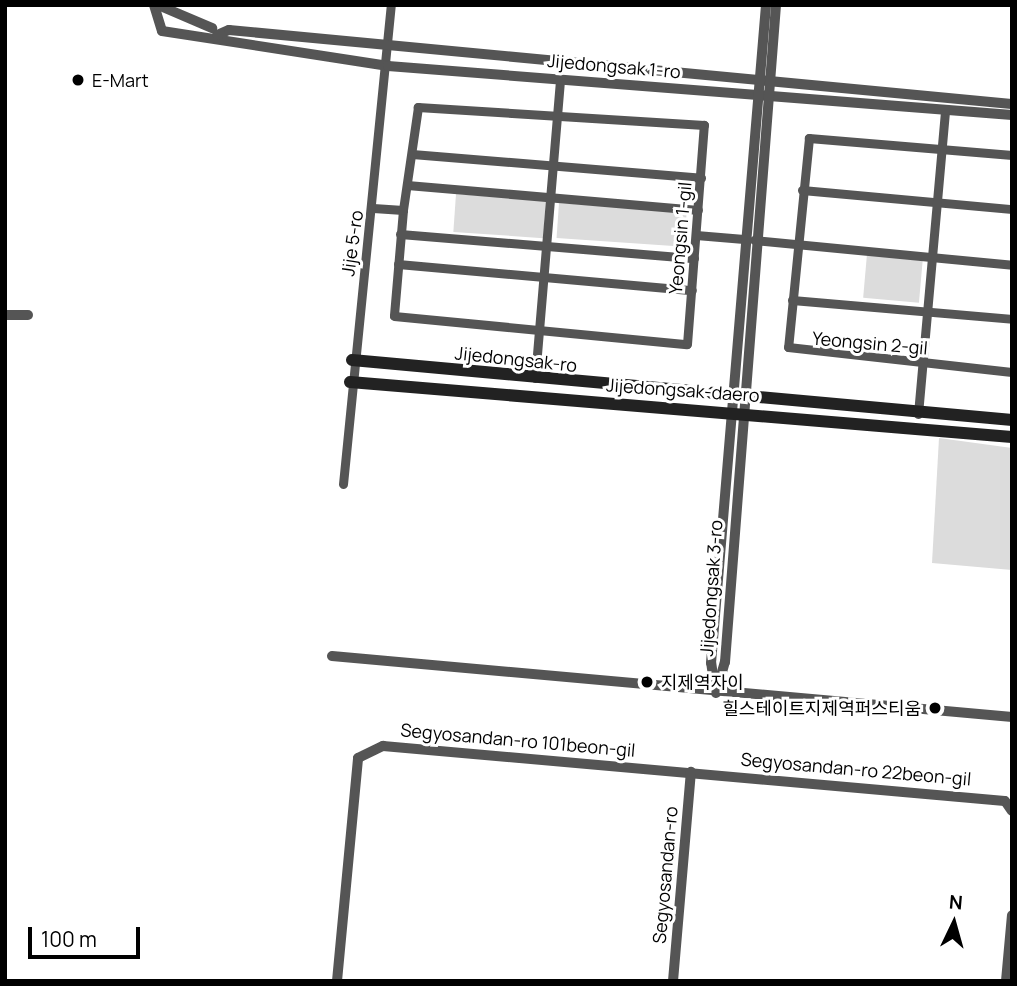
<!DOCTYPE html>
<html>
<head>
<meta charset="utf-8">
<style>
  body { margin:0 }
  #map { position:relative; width:1017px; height:986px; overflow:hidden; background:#fff; font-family:Manrope,"Noto Sans KR",sans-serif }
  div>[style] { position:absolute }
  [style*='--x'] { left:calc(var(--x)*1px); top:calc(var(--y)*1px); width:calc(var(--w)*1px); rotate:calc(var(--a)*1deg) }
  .green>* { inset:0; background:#dcdcdc; transform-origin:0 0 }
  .minor>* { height:9px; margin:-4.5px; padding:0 4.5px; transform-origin:4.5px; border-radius:4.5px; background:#555 }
  .tertiary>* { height:10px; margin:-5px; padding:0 5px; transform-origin:5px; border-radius:5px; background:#555 }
  .secondary>* { height:12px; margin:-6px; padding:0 6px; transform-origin:6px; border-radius:6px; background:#222 }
  .dots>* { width:19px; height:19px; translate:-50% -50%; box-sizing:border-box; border:4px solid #fff; border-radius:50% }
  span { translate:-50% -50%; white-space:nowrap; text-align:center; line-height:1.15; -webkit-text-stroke:6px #fff; paint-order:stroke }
  .street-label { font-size:18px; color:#000 }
  .poi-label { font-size:18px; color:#000 }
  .left { translate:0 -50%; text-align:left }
  .right { translate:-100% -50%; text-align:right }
  .frame { position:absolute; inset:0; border:7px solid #000; pointer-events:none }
  .north { position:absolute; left:919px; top:888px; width:70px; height:70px; -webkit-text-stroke:5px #fff; paint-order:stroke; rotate:5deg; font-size:19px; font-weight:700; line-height:28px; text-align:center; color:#000 }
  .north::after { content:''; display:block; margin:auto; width:24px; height:32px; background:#000; clip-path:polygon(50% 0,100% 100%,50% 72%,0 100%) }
  .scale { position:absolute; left:28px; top:927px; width:112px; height:32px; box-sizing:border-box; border:4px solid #000; border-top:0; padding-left:9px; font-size:21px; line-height:24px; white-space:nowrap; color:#000; -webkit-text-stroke:5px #fff; paint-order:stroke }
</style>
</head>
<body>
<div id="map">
  <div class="green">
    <div style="left:456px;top:194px;width:90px;height:38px;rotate:4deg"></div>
    <div style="left:559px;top:203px;width:128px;height:35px;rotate:4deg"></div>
    <div style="left:867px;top:254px;width:56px;height:44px;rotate:5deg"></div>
    <div style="clip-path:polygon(939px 438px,1012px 448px,1012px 570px,932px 563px)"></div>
  </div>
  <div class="minor">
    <div style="--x:412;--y:154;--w:290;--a:4.7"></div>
    <div style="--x:1012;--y:155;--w:204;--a:-175.2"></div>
    <div style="--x:809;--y:138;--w:210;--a:95.7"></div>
    <div style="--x:788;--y:347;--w:225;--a:6.4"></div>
    <div style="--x:407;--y:185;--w:292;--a:4.9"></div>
    <div style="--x:802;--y:190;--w:211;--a:5.2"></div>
    <div style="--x:373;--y:208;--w:30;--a:4"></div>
    <div style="--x:403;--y:210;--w:106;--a:94.9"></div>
    <div style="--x:394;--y:316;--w:294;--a:5.5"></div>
    <div style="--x:687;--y:344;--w:220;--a:-85.6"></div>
    <div style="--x:704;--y:125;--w:287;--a:-176.4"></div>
    <div style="--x:418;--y:107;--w:104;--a:98.3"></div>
    <div style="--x:400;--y:234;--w:295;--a:4.7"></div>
    <div style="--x:696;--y:235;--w:48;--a:4.8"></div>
    <div style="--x:754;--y:240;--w:259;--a:5.5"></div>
    <div style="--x:398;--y:264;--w:295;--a:5.1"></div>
    <div style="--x:792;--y:300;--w:221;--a:4.9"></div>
    <div style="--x:535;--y:378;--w:300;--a:-85.2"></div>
    <div style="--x:918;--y:414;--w:305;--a:-84.9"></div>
    <div style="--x:343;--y:484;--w:481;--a:-84.3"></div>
  </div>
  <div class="tertiary">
    <div style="--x:154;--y:5;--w:27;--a:73"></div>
    <div style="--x:162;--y:31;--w:229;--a:8.8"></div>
    <div style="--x:388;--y:66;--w:626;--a:4.49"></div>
    <div style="--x:158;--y:5;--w:59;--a:23.1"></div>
    <div style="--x:217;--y:35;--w:13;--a:-23"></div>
    <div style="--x:229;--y:30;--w:786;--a:5.4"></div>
    <div style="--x:5;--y:315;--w:23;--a:0"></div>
    <div style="--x:332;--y:656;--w:683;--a:5.13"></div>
    <div style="--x:715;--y:690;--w:27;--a:-98"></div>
    <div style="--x:711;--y:663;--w:660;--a:-85.22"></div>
    <div style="--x:716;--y:693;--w:32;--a:-74"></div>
    <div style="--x:725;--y:662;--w:659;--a:-85.56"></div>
    <div style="--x:337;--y:981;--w:224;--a:-84.6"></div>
    <div style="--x:358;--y:758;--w:28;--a:-26"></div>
    <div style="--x:383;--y:746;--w:624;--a:5.05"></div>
    <div style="--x:1005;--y:801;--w:12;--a:55"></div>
    <div style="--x:673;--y:981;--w:210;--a:-85.1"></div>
    <div style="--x:1006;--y:981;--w:66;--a:-84.8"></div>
  </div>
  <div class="secondary">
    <div style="--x:352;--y:360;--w:663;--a:5.19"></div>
    <div style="--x:350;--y:382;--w:664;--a:4.75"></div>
  </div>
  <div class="dots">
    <div style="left:78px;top:80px;background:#000"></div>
    <div style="left:647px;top:682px;background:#000"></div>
    <div style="left:935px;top:708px;background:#000"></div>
  </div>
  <div class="street-label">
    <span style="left:614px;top:66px;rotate:5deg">Jijedongsak 1-ro</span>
    <span style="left:680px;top:238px;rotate:-85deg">Yeongsin 1-gil</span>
    <span style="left:352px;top:243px;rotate:-82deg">Jije 5-ro</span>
    <span style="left:870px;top:343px;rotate:5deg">Yeongsin 2-gil</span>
    <span style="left:516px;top:359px;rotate:6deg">Jijedongsak-ro</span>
    <span style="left:683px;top:390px;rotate:4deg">Jijedongsak-daero</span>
    <span style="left:711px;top:588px;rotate:-86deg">Jijedongsak 3-ro</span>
    <span style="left:518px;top:740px;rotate:5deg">Segyosandan-ro 101beon-gil</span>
    <span style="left:856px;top:769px;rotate:5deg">Segyosandan-ro 22beon-gil</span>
    <span style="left:665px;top:875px;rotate:-85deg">Segyosandan-ro</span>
  </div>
  <div class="poi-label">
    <span class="left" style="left:92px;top:80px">E-Mart</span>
    <span class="left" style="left:661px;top:682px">지제역자이</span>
    <span class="right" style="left:921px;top:708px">힐스테이트지제역퍼스티움</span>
  </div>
  <div class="frame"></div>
  <div class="north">N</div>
  <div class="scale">100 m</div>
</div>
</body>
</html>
